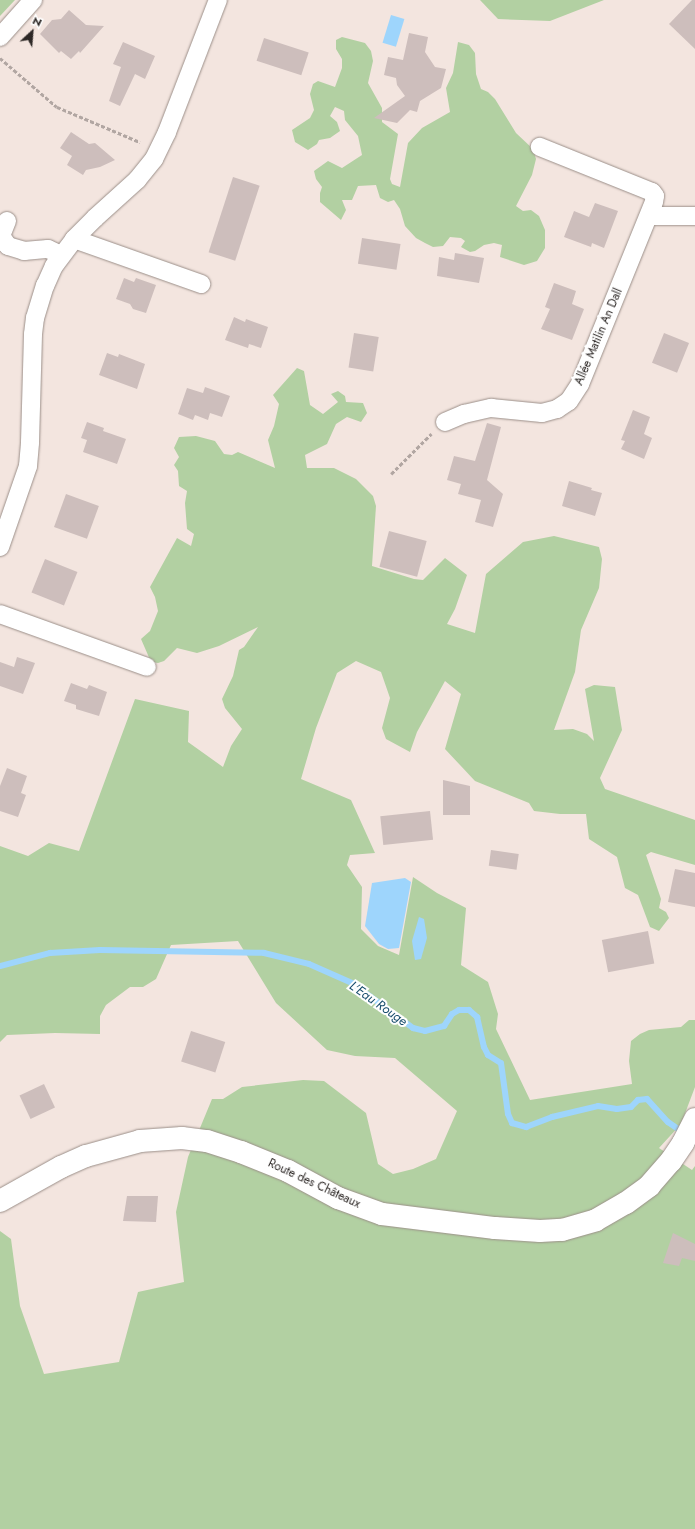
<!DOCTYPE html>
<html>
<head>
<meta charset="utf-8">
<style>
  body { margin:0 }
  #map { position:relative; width:695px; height:1529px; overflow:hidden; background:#f3e5df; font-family:Jost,sans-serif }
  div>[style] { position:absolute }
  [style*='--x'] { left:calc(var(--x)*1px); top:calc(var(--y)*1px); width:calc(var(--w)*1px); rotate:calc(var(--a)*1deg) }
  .green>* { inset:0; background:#b2d0a2 }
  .water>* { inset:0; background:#9ed5fc; transform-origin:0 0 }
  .stream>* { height:6px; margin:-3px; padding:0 3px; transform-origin:3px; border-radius:3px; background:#9ed5fc }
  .building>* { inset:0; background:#cdbebc; transform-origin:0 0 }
  .path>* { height:2.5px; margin-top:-1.25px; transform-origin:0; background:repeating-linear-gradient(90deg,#b1a6a2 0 4px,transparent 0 6px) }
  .roads { filter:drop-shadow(0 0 1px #9b8f89) drop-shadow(0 0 1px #9b8f89) }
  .street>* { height:18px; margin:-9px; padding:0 9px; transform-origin:9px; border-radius:9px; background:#fff }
  .secondary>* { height:22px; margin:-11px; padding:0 11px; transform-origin:11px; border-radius:11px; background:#fff }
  span { translate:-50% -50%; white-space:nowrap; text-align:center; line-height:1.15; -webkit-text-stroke:4px #fff; paint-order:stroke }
  .street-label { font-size:12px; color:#2d2826 }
  .water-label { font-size:13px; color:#164c6c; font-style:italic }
  .north { position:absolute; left:12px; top:12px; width:40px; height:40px; -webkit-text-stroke:3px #fff; paint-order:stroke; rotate:26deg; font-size:11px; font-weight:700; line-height:16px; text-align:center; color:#2d2826 }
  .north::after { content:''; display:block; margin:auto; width:14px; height:18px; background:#2d2826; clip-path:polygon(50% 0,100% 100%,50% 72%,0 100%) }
</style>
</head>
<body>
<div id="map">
  <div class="green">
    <div style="clip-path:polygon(0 0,15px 0,0 16px)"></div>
    <div style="clip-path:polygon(480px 0,604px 0,550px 21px,498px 19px)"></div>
    <div style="clip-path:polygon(342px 37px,365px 43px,371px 51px,373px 61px,368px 83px,382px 108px,382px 122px,398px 134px,390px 179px,392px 184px,400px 187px,408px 143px,422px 128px,450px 112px,446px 88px,453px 73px,458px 42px,469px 45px,475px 53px,476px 74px,481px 89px,488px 92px,495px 99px,516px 133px,533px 149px,536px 159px,532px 175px,516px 206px,523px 211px,531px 210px,539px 216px,545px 230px,545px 248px,537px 261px,524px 265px,500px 257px,502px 245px,494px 243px,484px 245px,475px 251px,470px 252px,461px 247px,465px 241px,461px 238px,450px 237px,443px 246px,433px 247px,425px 243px,416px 238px,405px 226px,400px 209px,394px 200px,388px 202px,380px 198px,376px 185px,358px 186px,352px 200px,342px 200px,346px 210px,341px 220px,320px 202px,320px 193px,322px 187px,316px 179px,314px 171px,328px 161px,342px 168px,362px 155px,358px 136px,345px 120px,344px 111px,335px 107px,330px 116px,337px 122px,340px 131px,330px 138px,319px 140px,317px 144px,308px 150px,295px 142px,292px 130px,310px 118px,314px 110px,310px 94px,313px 84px,318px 81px,335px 87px,342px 68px,342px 59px,336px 49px,336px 40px)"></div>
    <div style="clip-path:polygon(297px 368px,304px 371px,310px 405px,323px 414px,338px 402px,331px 394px,338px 391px,345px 396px,346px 402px,363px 403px,367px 413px,361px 422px,347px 417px,336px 424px,327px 444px,305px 455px,307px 468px,334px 468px,356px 479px,373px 496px,376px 506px,372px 566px,414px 579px,423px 580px,445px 558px,467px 575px,455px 609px,447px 624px,475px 633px,486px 574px,523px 542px,554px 536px,599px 547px,602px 559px,599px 588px,581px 630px,575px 672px,554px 730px,573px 729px,587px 734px,594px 741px,585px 689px,594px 685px,615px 687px,622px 730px,600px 778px,605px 789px,695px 820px,695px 865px,651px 852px,646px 855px,661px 899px,659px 908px,666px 912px,669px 918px,659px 931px,650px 927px,638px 895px,625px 888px,617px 857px,589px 839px,586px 814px,560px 814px,534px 811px,529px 803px,475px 781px,445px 749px,461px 694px,445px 681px,417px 732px,410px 752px,386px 739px,382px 728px,390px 698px,381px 672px,356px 661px,337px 673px,316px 728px,301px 779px,351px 800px,375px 853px,350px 855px,347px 865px,362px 887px,361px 929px,378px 946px,399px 955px,413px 877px,437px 893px,466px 908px,461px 965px,488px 982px,498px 1014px,496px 1029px,530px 1100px,632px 1084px,629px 1061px,631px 1041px,640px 1034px,649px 1030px,681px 1027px,689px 1020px,695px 1020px,695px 1087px,681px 1124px,659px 1148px,692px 1170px,695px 1166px,695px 1529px,0 1529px,0 1231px,11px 1239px,20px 1306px,44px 1374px,119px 1362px,138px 1292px,184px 1282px,176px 1212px,188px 1157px,212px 1099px,223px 1099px,242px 1087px,303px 1080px,324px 1081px,366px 1113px,378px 1164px,393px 1174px,413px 1169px,436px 1159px,457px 1111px,395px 1058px,355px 1056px,327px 1050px,276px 1003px,238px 941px,171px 945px,156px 979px,143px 987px,130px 987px,106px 1005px,100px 1016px,100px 1034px,55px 1033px,7px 1035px,0 1042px,0 846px,28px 856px,49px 843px,79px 851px,135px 699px,189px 711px,188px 742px,223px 767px,231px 746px,242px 729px,225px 708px,222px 699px,233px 676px,239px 650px,244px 647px,258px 627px,219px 646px,197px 653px,177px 648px,164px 661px,158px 663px,151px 662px,141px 639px,150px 631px,158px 611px,155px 597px,150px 587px,177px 538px,191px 546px,194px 534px,187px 529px,185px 503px,187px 491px,179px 486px,178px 471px,174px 465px,179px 457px,174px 448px,179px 437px,196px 436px,215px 441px,224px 454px,232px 455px,238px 452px,275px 468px,268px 440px,274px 426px,279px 404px,273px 395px)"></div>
  </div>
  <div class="water">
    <div style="left:391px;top:15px;width:14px;height:29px;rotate:17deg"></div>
    <div style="clip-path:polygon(405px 878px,411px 882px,399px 948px,388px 949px,379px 944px,365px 926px,372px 883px)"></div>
    <div style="clip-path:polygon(419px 917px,424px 919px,427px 938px,421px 959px,415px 960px,412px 941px)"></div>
  </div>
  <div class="stream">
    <div style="--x:0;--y:966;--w:52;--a:-14.6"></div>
    <div style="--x:50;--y:953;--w:50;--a:-3.4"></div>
    <div style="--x:100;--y:950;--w:164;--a:1"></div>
    <div style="--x:264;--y:953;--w:46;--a:13.7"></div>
    <div style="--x:309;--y:964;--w:47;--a:23.8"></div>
    <div style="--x:352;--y:983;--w:76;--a:36.4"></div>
    <div style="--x:413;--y:1028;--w:12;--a:14"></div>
    <div style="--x:425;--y:1031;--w:20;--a:-15"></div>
    <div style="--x:444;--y:1026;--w:14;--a:-56"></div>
    <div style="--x:452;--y:1014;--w:8;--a:-30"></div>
    <div style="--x:459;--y:1010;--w:10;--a:0"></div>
    <div style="--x:469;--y:1010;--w:11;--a:41"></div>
    <div style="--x:477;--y:1017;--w:31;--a:77"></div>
    <div style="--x:484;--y:1047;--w:9;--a:63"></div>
    <div style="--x:488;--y:1055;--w:15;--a:32"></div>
    <div style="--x:501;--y:1063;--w:51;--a:82.2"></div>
    <div style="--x:508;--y:1114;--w:10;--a:66"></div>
    <div style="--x:512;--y:1123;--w:15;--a:16"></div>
    <div style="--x:526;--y:1127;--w:28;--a:-21"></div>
    <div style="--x:552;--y:1117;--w:47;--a:-13.4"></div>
    <div style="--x:598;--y:1106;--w:19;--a:9"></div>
    <div style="--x:617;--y:1109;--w:14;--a:-8"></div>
    <div style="--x:631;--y:1107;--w:10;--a:-45"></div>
    <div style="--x:638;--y:1100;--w:9;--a:-6"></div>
    <div style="--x:647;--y:1099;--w:31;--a:48"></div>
    <div style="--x:668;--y:1122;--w:19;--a:35"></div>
  </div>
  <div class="building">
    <div style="clip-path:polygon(692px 0,695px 0,695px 49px,669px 24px)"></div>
    <div style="clip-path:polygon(69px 10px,86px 25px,104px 26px,80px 53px,79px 51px,71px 59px,61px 51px,59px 53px,40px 34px,52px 20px,61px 19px)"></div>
    <div style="clip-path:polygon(409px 33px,428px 37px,425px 52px,435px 67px,446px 69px,441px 88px,420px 101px,417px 112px,410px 110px,397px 123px,374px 118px,405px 96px,397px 85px,396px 78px,384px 75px,388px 57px,403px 60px)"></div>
    <div style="left:264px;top:38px;width:47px;height:24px;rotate:18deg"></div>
    <div style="clip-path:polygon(123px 42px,155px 56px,145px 79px,135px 74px,120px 106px,109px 101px,121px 67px,113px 64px)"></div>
    <div style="clip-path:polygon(71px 132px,89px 144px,95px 143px,115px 160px,100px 167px,86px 170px,83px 175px,67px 165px,72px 156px,60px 148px)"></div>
    <div style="left:233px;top:177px;width:28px;height:79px;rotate:18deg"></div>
    <div style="clip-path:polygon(595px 203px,618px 211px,604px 248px,592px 243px,591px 247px,564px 237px,574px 211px,589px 217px)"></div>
    <div style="left:362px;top:238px;width:39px;height:26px;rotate:9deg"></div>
    <div style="clip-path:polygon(455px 253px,484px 258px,479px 283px,437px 276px,439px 257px,454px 260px)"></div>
    <div style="clip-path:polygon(124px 278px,134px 282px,136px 278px,156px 285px,146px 313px,133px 309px,130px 304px,116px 299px)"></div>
    <div style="clip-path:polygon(554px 283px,576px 291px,572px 304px,584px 309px,572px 340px,541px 329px,550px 309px,545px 307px)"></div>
    <div style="clip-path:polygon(234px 317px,245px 322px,246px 319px,268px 327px,261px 348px,249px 344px,248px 348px,225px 340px)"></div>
    <div style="left:354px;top:333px;width:25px;height:35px;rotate:9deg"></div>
    <div style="left:664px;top:333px;width:27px;height:32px;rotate:22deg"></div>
    <div style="clip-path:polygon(107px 353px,118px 357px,119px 354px,145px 364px,137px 389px,99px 375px)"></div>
    <div style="clip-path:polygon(205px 387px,230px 396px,222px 417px,210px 413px,208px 420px,195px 415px,193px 420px,178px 414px,187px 388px,203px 393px)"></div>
    <div style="clip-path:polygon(633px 410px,650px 417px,644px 434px,652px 438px,644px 459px,621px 449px,625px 441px,621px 440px)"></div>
    <div style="clip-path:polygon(87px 422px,104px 428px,103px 431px,126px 439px,117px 464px,83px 452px,87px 440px,81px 438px)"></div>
    <div style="clip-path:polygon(487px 423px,501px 427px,487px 480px,503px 494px,493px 527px,475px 522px,481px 500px,458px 494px,461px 484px,447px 480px,454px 456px,475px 461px)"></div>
    <div style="clip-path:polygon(569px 481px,592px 488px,591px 490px,602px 493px,595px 516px,562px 506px)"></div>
    <div style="left:66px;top:494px;width:35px;height:35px;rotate:20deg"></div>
    <div style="left:389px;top:531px;width:39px;height:37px;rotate:15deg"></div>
    <div style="left:45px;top:559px;width:35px;height:36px;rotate:22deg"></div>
    <div style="clip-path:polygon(17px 657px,35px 663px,23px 694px,0 686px,0 662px,14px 667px)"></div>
    <div style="clip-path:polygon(71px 683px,87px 689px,89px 685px,107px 692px,99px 716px,76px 709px,76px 705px,64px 701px)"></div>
    <div style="clip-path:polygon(7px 768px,27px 776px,21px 793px,26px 795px,18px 817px,0 811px,0 786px)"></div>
    <div style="clip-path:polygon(443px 780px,470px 786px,470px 815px,443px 815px)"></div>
    <div style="left:430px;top:811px;width:29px;height:50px;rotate:84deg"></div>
    <div style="left:491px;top:850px;width:28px;height:16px;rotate:8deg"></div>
    <div style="clip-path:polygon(675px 869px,695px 873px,695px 907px,668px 902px)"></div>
    <div style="left:648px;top:931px;width:33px;height:47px;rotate:79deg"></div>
    <div style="left:191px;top:1031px;width:36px;height:32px;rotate:18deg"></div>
    <div style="left:44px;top:1084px;width:26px;height:27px;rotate:65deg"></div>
    <div style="clip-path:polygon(127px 1196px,158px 1196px,156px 1222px,123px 1221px)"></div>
    <div style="clip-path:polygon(673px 1233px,695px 1244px,695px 1261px,682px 1258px,679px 1266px,663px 1263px)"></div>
  </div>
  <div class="path">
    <div style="--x:0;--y:58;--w:75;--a:40.7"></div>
    <div style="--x:57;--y:107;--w:90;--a:22.9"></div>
    <div style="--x:391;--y:474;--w:57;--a:-45"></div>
  </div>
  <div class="roads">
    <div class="street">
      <div style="--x:0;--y:37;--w:50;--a:-48.3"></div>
      <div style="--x:649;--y:216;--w:46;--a:0"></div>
      <div style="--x:7;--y:221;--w:16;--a:112"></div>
      <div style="--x:1;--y:236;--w:12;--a:55"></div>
      <div style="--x:8;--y:246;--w:17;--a:17"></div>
      <div style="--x:24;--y:251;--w:24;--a:-5"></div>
      <div style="--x:48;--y:249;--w:14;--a:25"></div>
      <div style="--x:74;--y:239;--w:135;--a:19.5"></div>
      <div style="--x:445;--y:422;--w:21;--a:-23"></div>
      <div style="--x:464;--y:414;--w:28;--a:-13"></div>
      <div style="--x:491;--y:408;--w:51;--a:5.6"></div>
      <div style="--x:542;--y:413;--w:16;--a:-15"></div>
      <div style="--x:557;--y:409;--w:14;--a:-34"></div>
      <div style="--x:569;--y:401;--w:20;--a:-57"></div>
      <div style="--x:580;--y:384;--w:196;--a:-67.9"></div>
      <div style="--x:654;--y:202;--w:6;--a:-81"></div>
      <div style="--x:655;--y:196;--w:5;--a:-127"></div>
      <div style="--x:652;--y:192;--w:121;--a:-158.1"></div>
      <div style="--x:0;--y:547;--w:86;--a:-70.9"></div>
      <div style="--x:28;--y:466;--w:24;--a:-85"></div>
      <div style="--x:30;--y:442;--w:108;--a:-88.4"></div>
      <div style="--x:33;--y:334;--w:16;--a:-83"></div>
      <div style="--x:35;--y:318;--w:34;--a:-73"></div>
      <div style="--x:45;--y:286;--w:22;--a:-66"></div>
      <div style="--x:54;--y:266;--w:34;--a:-53"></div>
      <div style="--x:74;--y:239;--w:30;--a:-45"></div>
      <div style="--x:95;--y:218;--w:57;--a:-42.1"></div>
      <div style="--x:137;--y:180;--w:27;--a:-51"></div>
      <div style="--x:154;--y:159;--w:30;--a:-64"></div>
      <div style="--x:167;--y:132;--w:142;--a:-68.9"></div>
      <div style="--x:0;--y:614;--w:156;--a:19.8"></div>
    </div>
    <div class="secondary">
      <div style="--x:0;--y:1201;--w:70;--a:-29.1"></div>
      <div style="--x:61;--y:1167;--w:27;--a:-24"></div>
      <div style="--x:86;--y:1156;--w:56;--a:-15.5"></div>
      <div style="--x:140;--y:1141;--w:42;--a:-4.1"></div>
      <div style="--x:182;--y:1138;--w:25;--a:7"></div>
      <div style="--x:207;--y:1141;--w:36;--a:18"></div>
      <div style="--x:241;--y:1152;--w:51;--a:22"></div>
      <div style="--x:288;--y:1171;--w:57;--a:28.4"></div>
      <div style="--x:338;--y:1198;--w:47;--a:20"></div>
      <div style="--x:382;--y:1214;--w:114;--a:7.1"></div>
      <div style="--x:495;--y:1228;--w:45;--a:3.8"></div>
      <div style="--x:540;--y:1231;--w:22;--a:-3"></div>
      <div style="--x:562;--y:1230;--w:35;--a:-16"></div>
      <div style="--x:596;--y:1220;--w:34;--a:-30"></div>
      <div style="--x:626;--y:1203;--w:29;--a:-36"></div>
      <div style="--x:649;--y:1186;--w:33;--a:-49"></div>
      <div style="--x:671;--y:1161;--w:22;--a:-56"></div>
      <div style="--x:683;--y:1143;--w:27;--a:-63"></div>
    </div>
  </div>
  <div class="street-label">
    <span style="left:599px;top:337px;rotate:-67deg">Allée Matilin An Dall</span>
    <span style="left:314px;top:1184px;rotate:25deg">Route des Châteaux</span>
  </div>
  <div class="water-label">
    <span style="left:378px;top:1004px;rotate:35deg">L'Eau Rouge</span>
  </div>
  <div class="north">N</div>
</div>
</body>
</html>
